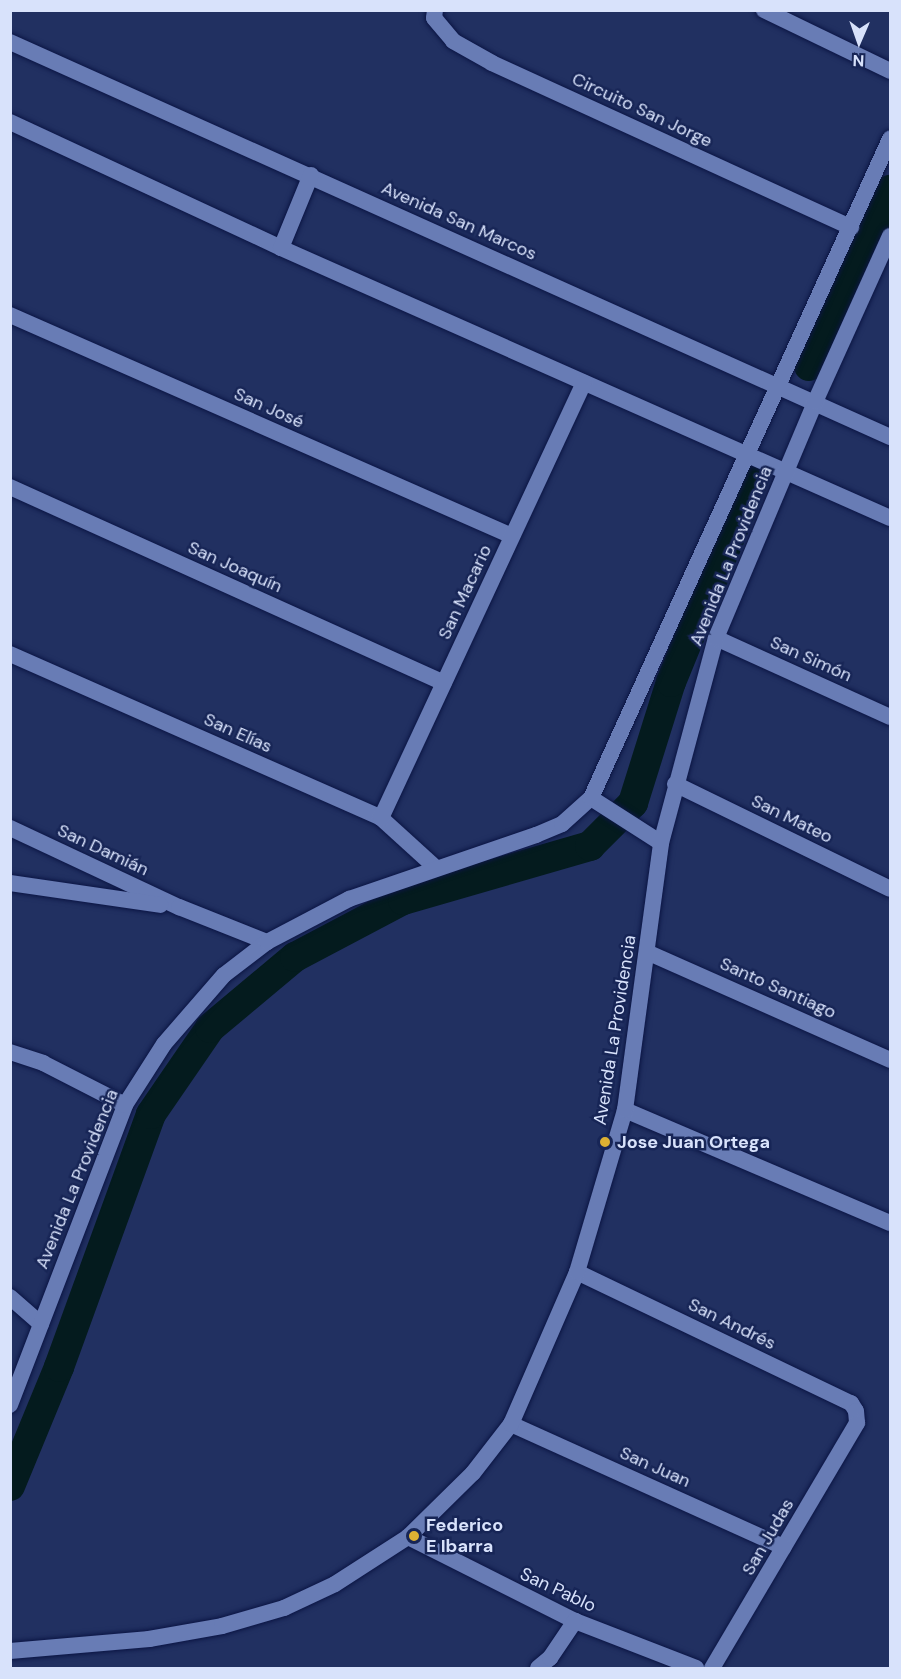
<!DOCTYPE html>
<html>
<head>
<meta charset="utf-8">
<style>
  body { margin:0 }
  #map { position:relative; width:901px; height:1679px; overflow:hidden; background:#213061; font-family:"DM Sans",sans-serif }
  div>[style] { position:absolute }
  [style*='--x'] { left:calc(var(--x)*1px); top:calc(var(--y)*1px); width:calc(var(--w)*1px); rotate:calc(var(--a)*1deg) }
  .canal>* { height:30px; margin:-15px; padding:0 15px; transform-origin:15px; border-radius:15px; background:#041b1e }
  .roads { filter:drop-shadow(0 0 2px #0b1544) drop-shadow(0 0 2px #0b1544) }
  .minor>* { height:16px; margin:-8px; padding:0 8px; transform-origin:8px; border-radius:8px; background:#687cb5 }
  .tertiary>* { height:16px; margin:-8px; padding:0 8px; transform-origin:8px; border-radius:8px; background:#687cb5 }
  .dots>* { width:16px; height:16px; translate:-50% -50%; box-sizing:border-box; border:3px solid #172556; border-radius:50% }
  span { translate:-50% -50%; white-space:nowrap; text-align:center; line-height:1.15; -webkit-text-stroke:5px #172556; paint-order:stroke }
  .street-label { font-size:18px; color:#d8e2fb }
  .poi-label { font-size:18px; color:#d8e2fb; font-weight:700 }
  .left { translate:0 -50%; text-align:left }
  .frame { position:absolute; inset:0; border:12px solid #d8e2fb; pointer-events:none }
  .north { position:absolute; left:829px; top:12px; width:60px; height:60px; -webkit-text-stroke:4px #172556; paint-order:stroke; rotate:182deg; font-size:16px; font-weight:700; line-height:24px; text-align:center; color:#d8e2fb }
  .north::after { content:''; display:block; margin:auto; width:21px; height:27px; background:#d8e2fb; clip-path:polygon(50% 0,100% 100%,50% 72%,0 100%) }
</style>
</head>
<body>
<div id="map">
  <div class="canal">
    <div style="--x:809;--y:366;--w:194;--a:-65.3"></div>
    <div style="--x:10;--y:1486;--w:129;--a:-67.6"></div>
    <div style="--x:59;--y:1367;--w:269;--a:-70"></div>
    <div style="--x:151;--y:1114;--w:104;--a:-55.5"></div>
    <div style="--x:210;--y:1028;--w:111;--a:-39.9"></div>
    <div style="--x:295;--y:957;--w:122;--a:-27.8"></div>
    <div style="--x:403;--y:900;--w:195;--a:-16.1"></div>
    <div style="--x:590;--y:846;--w:61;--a:-45"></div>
    <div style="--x:633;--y:803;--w:127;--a:-72.6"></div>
    <div style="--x:671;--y:682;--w:219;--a:-67.8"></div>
  </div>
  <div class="roads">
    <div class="minor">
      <div style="--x:435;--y:10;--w:8;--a:97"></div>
      <div style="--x:434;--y:18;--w:30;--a:50"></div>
      <div style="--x:453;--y:41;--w:45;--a:29.4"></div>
      <div style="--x:492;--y:63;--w:395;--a:24.6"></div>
      <div style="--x:764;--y:10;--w:140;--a:25.8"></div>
      <div style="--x:10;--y:42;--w:965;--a:24.17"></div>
      <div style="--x:10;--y:122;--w:299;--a:24.9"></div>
      <div style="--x:281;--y:248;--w:666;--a:23.91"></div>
      <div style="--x:281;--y:248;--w:79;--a:-67.7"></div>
      <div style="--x:10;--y:315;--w:548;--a:23.76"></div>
      <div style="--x:10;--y:487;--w:476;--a:24.3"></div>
      <div style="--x:716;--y:638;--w:191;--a:24.4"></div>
      <div style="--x:10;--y:654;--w:406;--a:23.8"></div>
      <div style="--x:381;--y:818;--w:74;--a:42.3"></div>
      <div style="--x:675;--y:784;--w:239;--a:26"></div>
      <div style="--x:591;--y:798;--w:83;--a:32.7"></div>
      <div style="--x:381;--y:818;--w:480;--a:-65"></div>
      <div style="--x:10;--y:828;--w:187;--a:25.1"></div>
      <div style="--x:179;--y:907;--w:95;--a:21.7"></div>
      <div style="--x:10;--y:883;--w:152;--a:8.3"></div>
      <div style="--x:649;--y:953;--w:264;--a:23.9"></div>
      <div style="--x:10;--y:1052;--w:35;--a:18"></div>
      <div style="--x:43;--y:1063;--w:92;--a:27.1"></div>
      <div style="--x:625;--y:1110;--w:288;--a:23.1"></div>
      <div style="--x:577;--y:1272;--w:304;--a:25.6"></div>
      <div style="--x:851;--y:1403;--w:9;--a:58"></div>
      <div style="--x:856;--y:1411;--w:12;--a:85"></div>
      <div style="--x:857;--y:1423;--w:285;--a:120.6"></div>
      <div style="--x:10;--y:1297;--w:41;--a:41.1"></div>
      <div style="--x:511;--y:1424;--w:299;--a:24.3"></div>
      <div style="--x:408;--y:1537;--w:187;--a:26.7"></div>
      <div style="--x:575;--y:1621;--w:130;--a:21.2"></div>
      <div style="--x:538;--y:1668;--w:16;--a:-40"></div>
      <div style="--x:550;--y:1658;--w:45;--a:-56"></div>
    </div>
    <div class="tertiary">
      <div style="--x:10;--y:1405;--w:321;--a:-69"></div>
      <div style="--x:125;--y:1105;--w:72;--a:-57.4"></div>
      <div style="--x:164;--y:1044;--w:91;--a:-49"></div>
      <div style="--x:224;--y:975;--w:54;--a:-37.5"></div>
      <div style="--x:267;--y:942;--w:93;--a:-27.7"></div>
      <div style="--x:349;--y:899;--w:198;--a:-18.9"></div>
      <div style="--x:536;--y:835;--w:28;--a:-23"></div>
      <div style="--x:562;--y:824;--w:39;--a:-42"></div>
      <div style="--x:591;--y:798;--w:724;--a:-65.6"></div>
      <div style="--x:10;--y:1651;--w:140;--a:-4.9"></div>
      <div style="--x:149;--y:1639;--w:74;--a:-10.1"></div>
      <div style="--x:222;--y:1626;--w:65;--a:-16.2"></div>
      <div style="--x:284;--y:1608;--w:56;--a:-25.2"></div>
      <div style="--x:335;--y:1584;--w:87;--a:-32.8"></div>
      <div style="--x:408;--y:1537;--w:91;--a:-44.6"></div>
      <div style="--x:473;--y:1473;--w:62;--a:-52.2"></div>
      <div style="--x:511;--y:1424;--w:166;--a:-66.5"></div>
      <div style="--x:577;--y:1272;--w:169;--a:-73.5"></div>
      <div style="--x:625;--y:1110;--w:269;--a:-82.3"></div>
      <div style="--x:661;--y:843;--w:212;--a:-75"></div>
      <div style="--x:716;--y:638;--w:256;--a:-67.2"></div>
      <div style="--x:815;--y:402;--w:182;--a:-65.7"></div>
    </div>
  </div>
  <div class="dots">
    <div style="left:605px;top:1142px;background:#ddb133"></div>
    <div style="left:414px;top:1536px;background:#ddb133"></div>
  </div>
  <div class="street-label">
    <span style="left:642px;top:110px;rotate:25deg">Circuito San Jorge</span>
    <span style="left:459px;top:221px;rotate:24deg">Avenida San Marcos</span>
    <span style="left:269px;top:408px;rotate:24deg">San José</span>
    <span style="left:731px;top:556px;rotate:-68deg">Avenida La Providencia</span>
    <span style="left:235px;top:567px;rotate:24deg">San Joaquín</span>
    <span style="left:465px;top:592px;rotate:-65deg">San Macario</span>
    <span style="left:811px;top:659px;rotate:24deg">San Simón</span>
    <span style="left:238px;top:733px;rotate:24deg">San Elías</span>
    <span style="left:792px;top:819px;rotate:26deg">San Mateo</span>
    <span style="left:103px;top:850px;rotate:25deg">San Damián</span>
    <span style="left:778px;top:988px;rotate:24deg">Santo Santiago</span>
    <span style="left:615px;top:1030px;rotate:-81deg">Avenida La Providencia</span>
    <span style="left:77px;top:1179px;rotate:-68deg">Avenida La Providencia</span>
    <span style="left:732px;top:1324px;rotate:26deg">San Andrés</span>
    <span style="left:655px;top:1467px;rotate:24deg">San Juan</span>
    <span style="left:768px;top:1537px;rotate:-60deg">San Judas</span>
    <span style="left:558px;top:1590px;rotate:25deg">San Pablo</span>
  </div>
  <div class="poi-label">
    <span class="left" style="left:617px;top:1142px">Jose Juan Ortega</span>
    <span class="left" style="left:426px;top:1536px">Federico<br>E Ibarra</span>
  </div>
  <div class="frame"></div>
  <div class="north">N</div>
</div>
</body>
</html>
